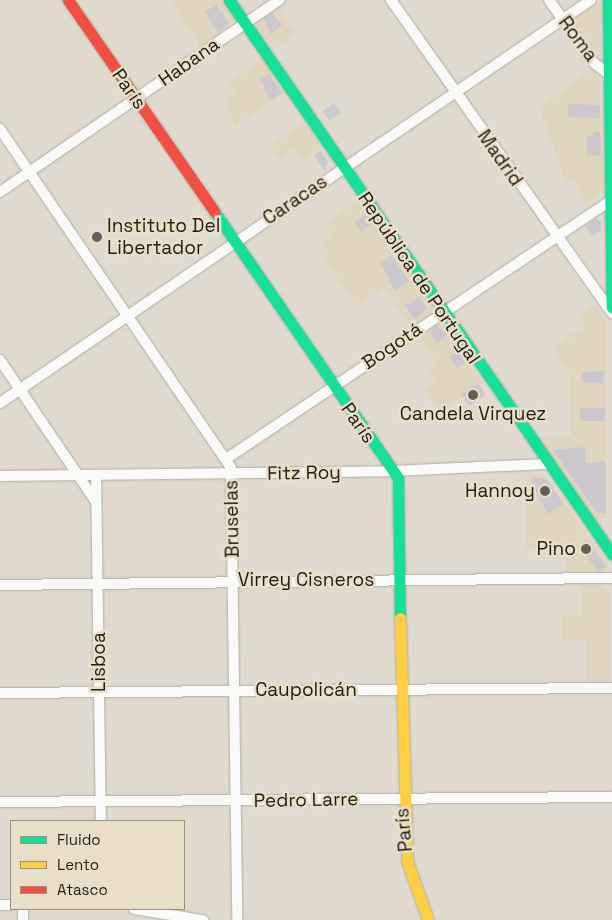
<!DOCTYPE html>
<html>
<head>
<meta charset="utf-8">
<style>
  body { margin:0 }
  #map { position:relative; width:612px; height:920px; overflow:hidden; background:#e1dbcf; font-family:"Space Grotesk",sans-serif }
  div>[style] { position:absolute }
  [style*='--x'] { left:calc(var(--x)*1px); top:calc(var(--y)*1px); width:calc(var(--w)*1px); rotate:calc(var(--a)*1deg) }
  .built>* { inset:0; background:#e0d6c0; transform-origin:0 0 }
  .building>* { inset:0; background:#ccc8cd; transform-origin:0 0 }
  .roads { filter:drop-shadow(0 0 1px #b2ada4) drop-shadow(0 0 1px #b2ada4) }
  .street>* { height:10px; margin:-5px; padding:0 5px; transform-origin:5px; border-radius:5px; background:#fafaf8 }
  .fast>* { height:11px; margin:-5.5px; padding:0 5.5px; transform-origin:5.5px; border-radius:5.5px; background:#16e098 }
  .slow>* { height:11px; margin:-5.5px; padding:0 5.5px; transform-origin:5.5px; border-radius:5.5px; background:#ffcf43 }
  .jam>* { height:11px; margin:-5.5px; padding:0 5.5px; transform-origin:5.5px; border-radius:5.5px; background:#f24e42 }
  .dots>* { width:14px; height:14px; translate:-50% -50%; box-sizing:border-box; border:2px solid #e9dec7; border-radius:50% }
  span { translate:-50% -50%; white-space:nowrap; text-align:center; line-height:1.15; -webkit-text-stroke:5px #e9dec7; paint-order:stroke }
  .street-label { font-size:19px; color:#201c14 }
  .poi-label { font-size:19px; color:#201c14 }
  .left { translate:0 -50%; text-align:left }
  .right { translate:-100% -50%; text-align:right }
  .legend { position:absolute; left:10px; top:820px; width:175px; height:90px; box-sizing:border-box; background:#e9dec7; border:1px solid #99907f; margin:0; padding:6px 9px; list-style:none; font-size:15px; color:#201c14 }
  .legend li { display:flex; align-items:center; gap:10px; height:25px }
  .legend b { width:25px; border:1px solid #99907f }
</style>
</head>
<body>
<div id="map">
  <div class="built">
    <div style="clip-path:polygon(175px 0,221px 0,235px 22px,201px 46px,171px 3px)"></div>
    <div style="clip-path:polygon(596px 1px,602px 4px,601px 46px,595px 52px,570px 22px)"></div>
    <div style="left:277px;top:6px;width:33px;height:28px;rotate:55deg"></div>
    <div style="clip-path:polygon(262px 59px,284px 93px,235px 126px,225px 100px,236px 93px,229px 82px)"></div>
    <div style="clip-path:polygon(593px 69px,600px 81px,604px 189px,588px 206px,573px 182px,566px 182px,539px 107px)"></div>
    <div style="clip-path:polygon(305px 122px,322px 147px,303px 160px,295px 149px,280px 159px,270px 146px)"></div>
    <div style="clip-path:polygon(359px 200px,432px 306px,430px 316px,412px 329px,383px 288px,357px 306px,323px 258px,329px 253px,322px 243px,332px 235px,325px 224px)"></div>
    <div style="clip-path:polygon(596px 304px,606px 324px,606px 516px,598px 523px,536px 438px,571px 436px,569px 371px,553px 348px,585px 326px,579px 316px)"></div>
    <div style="clip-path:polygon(439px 321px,483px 383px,439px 412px,424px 389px,435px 382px,428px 370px,437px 364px,417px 335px)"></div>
    <div style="clip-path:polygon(527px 473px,545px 475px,608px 565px,606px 573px,567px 577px,566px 550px,538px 535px,538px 549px,526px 549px)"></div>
    <div style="clip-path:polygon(581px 585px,601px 585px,609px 592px,610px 677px,605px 683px,587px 684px,586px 640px,561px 640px,561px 615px,582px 615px)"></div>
  </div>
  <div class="building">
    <div style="clip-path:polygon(216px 5px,229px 23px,219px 33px,205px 12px)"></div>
    <div style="clip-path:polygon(272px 13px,282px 25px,270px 34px,264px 19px)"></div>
    <div style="clip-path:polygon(269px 74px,282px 93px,270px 101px,261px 79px)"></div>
    <div style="left:334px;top:103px;width:12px;height:14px;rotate:55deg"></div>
    <div style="left:568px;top:104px;width:32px;height:13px;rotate:2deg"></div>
    <div style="clip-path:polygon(593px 132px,600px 132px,601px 155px,587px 156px,587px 136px,593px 136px)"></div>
    <div style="clip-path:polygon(320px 151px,328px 162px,325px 172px,314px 155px)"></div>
    <div style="left:366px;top:214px;width:12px;height:14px;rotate:59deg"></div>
    <div style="clip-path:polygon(596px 219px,601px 221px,601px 230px,593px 236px,585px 226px)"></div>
    <div style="clip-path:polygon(392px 256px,409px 281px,395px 291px,381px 263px)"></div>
    <div style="clip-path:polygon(419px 297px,427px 308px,415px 320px,405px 306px)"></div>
    <div style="clip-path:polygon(437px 326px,448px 336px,437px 343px,430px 331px)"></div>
    <div style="clip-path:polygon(458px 351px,465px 363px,457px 368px,449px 357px)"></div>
    <div style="clip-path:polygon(605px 371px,603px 384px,582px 382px,582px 372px)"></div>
    <div style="left:478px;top:383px;width:14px;height:20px;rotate:56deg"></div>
    <div style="left:605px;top:408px;width:13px;height:25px;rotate:90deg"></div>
    <div style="clip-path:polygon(585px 447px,586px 463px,606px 461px,606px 513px,597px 513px,553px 450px)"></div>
    <div style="clip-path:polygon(533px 477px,548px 480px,563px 504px,548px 514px,533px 488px)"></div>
    <div style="clip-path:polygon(586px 540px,606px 566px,599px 571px,578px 547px)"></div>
  </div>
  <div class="roads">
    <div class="street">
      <div style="--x:391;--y:0;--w:383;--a:54.8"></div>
      <div style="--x:549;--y:0;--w:77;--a:54.5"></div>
      <div style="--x:594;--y:63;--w:21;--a:37"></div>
      <div style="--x:0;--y:129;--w:410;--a:55.7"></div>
      <div style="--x:231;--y:468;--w:452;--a:89.2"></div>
      <div style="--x:0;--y:192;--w:339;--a:-34.5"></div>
      <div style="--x:0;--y:360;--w:171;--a:55.9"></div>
      <div style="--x:0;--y:403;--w:715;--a:-34.29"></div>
      <div style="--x:226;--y:459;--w:465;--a:-33.9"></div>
      <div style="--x:96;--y:475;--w:346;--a:89.2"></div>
      <div style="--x:0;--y:476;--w:393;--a:-0.7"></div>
      <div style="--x:393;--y:471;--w:154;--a:-2.6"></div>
      <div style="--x:0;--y:585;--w:612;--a:-0.66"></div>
      <div style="--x:0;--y:693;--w:612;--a:-0.47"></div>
      <div style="--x:0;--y:802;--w:612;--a:-0.47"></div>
      <div style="--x:0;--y:905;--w:11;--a:0"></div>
      <div style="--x:23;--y:909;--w:11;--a:90"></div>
      <div style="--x:134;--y:909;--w:70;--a:9.1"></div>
    </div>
    <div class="fast">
      <div style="--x:229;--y:0;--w:674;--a:55.34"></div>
      <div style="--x:608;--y:0;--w:307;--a:89.3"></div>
      <div style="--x:214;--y:211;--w:324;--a:55.4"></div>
      <div style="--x:398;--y:478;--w:140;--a:89.2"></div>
    </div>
    <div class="slow">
      <div style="--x:400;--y:618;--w:243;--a:88.3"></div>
      <div style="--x:407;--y:861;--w:63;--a:70.4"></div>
    </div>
    <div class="jam">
      <div style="--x:68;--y:0;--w:257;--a:55.3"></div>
    </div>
  </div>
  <div class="dots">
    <div style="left:97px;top:237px;background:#645f55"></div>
    <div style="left:473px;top:395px;background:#645f55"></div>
    <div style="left:545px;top:491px;background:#645f55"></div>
    <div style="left:586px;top:549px;background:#645f55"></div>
  </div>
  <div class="street-label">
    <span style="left:578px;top:39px;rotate:53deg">Roma</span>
    <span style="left:189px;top:62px;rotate:-35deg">Habana</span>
    <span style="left:129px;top:89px;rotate:55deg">París</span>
    <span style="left:500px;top:158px;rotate:55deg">Madrid</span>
    <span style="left:295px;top:200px;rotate:-34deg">Caracas</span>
    <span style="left:419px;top:278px;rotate:56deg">República de Portugal</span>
    <span style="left:392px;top:346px;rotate:-34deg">Bogotá</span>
    <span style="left:358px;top:423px;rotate:55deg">París</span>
    <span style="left:304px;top:473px;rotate:-1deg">Fitz Roy</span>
    <span style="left:232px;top:519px;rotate:-91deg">Bruselas</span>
    <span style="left:306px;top:580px">Virrey Cisneros</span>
    <span style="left:99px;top:662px;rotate:-90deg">Lisboa</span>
    <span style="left:306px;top:690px">Caupolicán</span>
    <span style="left:306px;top:800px;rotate:-1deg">Pedro Larre</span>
    <span style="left:404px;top:830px;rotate:-95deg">París</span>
  </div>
  <div class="poi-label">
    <span class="left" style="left:107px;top:237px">Instituto Del<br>Libertador</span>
    <span style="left:473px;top:414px">Candela Virquez</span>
    <span class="right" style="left:535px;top:491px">Hannoy</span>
    <span class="right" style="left:576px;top:549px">Pino</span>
  </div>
  <ul class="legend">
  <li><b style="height:6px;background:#16e098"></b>Fluido</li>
  <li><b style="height:6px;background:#ffcf43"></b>Lento</li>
  <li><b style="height:6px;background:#f24e42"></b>Atasco</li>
  </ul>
</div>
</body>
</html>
